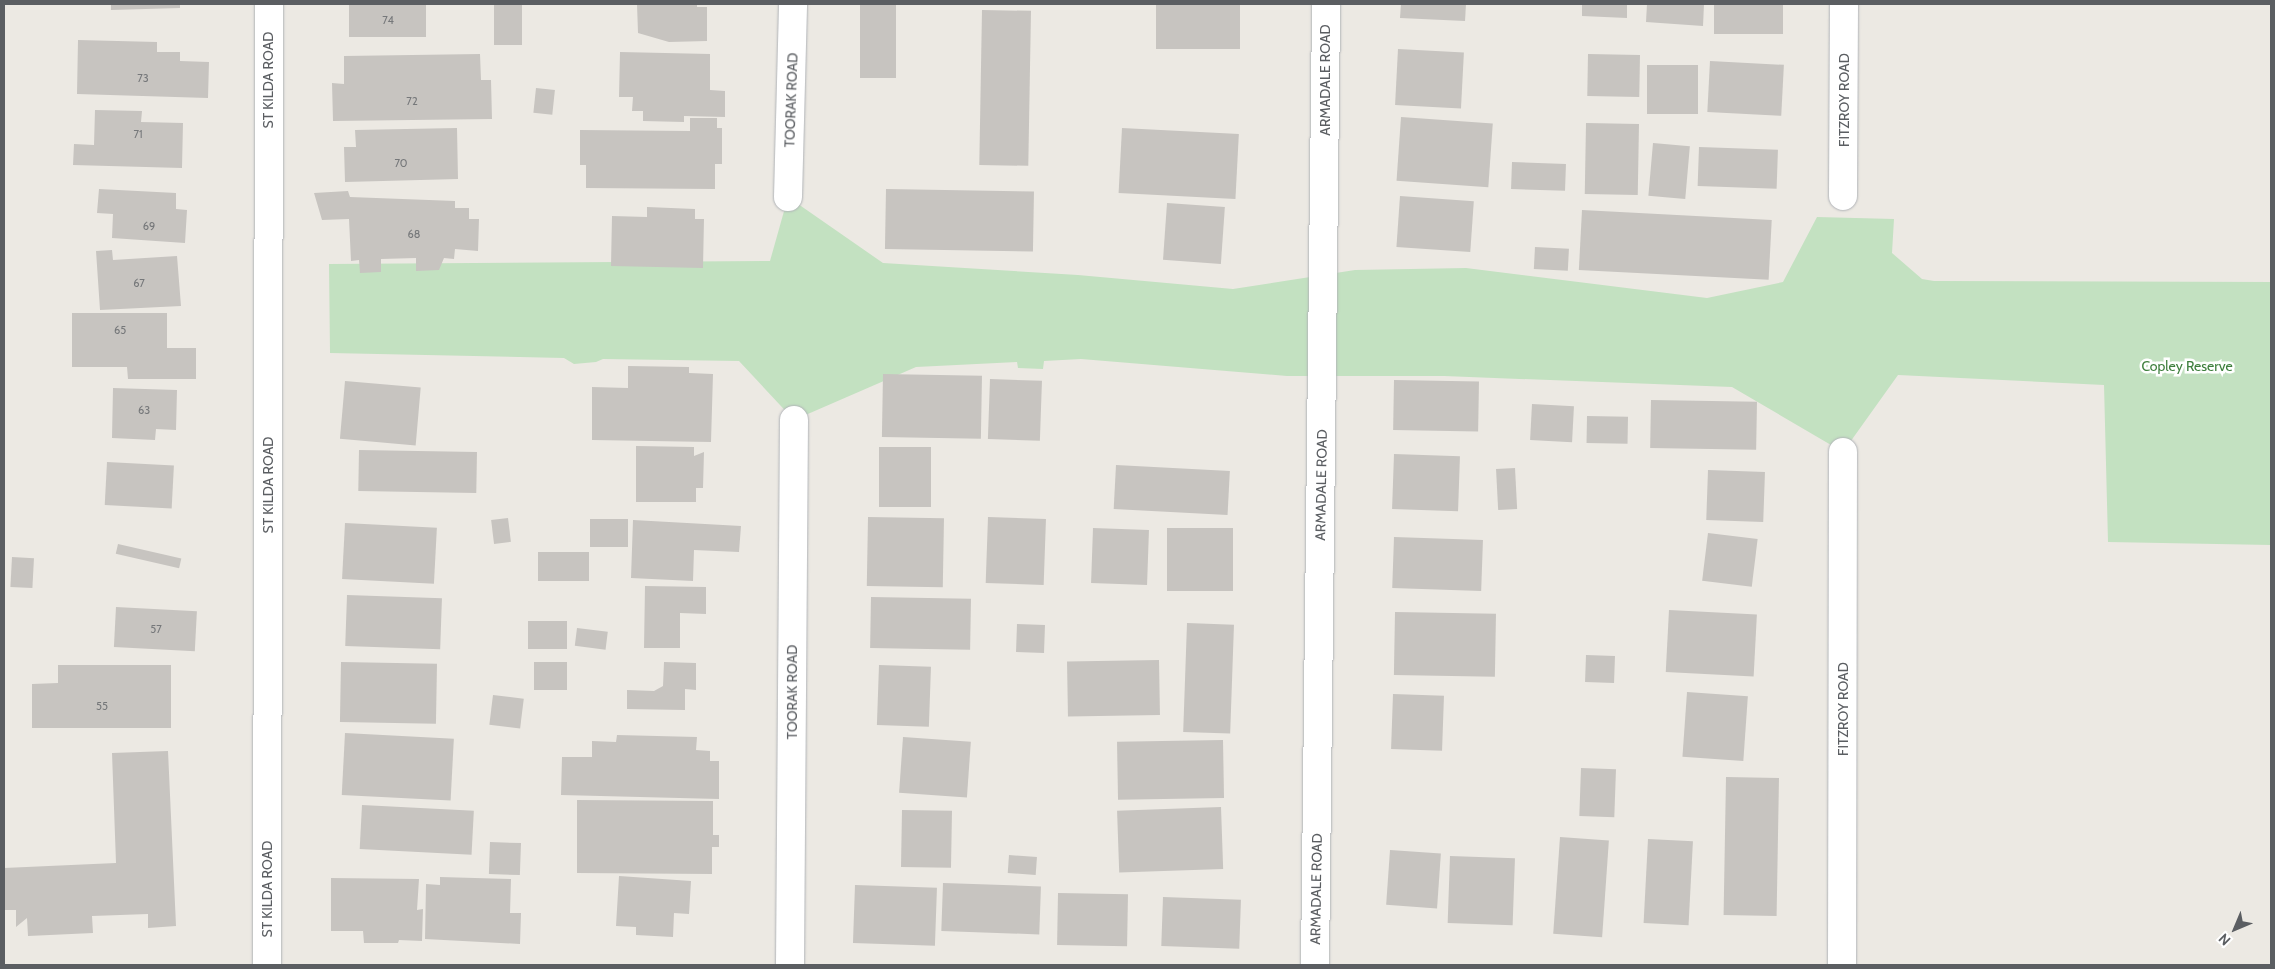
<!DOCTYPE html>
<html>
<head>
<meta charset="utf-8">
<style>
  body { margin:0 }
  #map { position:relative; width:2275px; height:969px; overflow:hidden; background:#ece9e3; font-family:Cabin,sans-serif }
  div>[style] { position:absolute }
  [style*='--x'] { left:calc(var(--x)*1px); top:calc(var(--y)*1px); width:calc(var(--w)*1px); rotate:calc(var(--a)*1deg) }
  .green>* { inset:0; background:#c3e1c1 }
  .building>* { inset:0; background:#c7c4c0; transform-origin:0 0 }
  .roads { filter:drop-shadow(0 0 1px #b0b3b7) drop-shadow(0 0 1px #b0b3b7) }
  .minor>* { height:28px; margin:-14px; padding:0 14px; transform-origin:14px; border-radius:14px; background:#fff }
  span { translate:-50% -50%; white-space:nowrap; text-align:center; line-height:1.15; -webkit-text-stroke:5px #fff; paint-order:stroke }
  .number-label { font-size:11px; color:#76787a }
  .number-label span { -webkit-text-stroke-width:0 }
  .street-label { font-size:14px; color:#5b5e62 }
  .park-label { font-size:14px; color:#3e7f3d }
  .frame { position:absolute; inset:0; border:5px solid #5b5e62; pointer-events:none }
  .north { position:absolute; left:2210px; top:904px; width:50px; height:50px; -webkit-text-stroke:4px #fff; paint-order:stroke; rotate:225deg; font-size:14px; font-weight:700; line-height:20px; text-align:center; color:#5b5e62 }
  .north::after { content:''; display:block; margin:auto; width:18px; height:22px; background:#5b5e62; clip-path:polygon(50% 0,100% 100%,50% 72%,0 100%) }
</style>
</head>
<body>
<div id="map">
  <div class="green">
    <div style="clip-path:polygon(788px 197px,883px 263px,1078px 275px,1233px 289px,1355px 270px,1466px 268px,1707px 298px,1783px 282px,1817px 217px,1894px 219px,1892px 253px,1922px 279px,1934px 281px,2271px 282px,2271px 545px,2108px 542px,2104px 385px,1898px 375px,1843px 452px,1732px 387px,1444px 376px,1287px 376px,1081px 359px,1044px 361px,1043px 369px,1018px 368px,1017px 362px,916px 367px,794px 420px,739px 361px,603px 359px,596px 362px,574px 364px,564px 358px,330px 353px,329px 264px,770px 261px)"></div>
  </div>
  <div class="building">
    <div style="clip-path:polygon(111px 4px,180px 4px,180px 8px,111px 10px)"></div>
    <div style="left:349px;top:4px;width:77px;height:33px"></div>
    <div style="left:494px;top:4px;width:28px;height:41px"></div>
    <div style="clip-path:polygon(637px 4px,697px 4px,697px 7px,707px 7px,707px 41px,669px 42px,638px 33px)"></div>
    <div style="left:860px;top:4px;width:36px;height:74px"></div>
    <div style="left:1156px;top:4px;width:84px;height:45px"></div>
    <div style="clip-path:polygon(1401px 4px,1466px 4px,1465px 21px,1400px 18px)"></div>
    <div style="clip-path:polygon(1582px 4px,1627px 4px,1627px 18px,1582px 16px)"></div>
    <div style="clip-path:polygon(1647px 4px,1704px 4px,1703px 26px,1646px 22px)"></div>
    <div style="left:1714px;top:4px;width:69px;height:30px"></div>
    <div style="left:982px;top:10px;width:49px;height:155px;rotate:1deg"></div>
    <div style="clip-path:polygon(78px 40px,157px 42px,157px 52px,180px 52px,180px 61px,209px 62px,208px 98px,77px 94px)"></div>
    <div style="left:1398px;top:49px;width:66px;height:56px;rotate:3deg"></div>
    <div style="clip-path:polygon(620px 52px,710px 54px,710px 90px,725px 91px,725px 117px,684px 116px,684px 122px,643px 121px,643px 111px,632px 111px,633px 97px,619px 97px)"></div>
    <div style="clip-path:polygon(480px 54px,481px 80px,491px 80px,492px 119px,333px 121px,332px 83px,344px 84px,344px 56px)"></div>
    <div style="left:1588px;top:54px;width:52px;height:42px;rotate:1deg"></div>
    <div style="left:1710px;top:61px;width:74px;height:51px;rotate:3deg"></div>
    <div style="left:1647px;top:65px;width:51px;height:49px"></div>
    <div style="left:536px;top:88px;width:19px;height:25px;rotate:6deg"></div>
    <div style="clip-path:polygon(95px 110px,142px 111px,141px 122px,183px 123px,182px 168px,73px 165px,74px 144px,94px 145px)"></div>
    <div style="left:1401px;top:117px;width:92px;height:64px;rotate:4deg"></div>
    <div style="clip-path:polygon(690px 118px,717px 118px,717px 128px,722px 128px,722px 164px,715px 164px,715px 189px,586px 188px,586px 165px,580px 165px,580px 130px,690px 131px)"></div>
    <div style="left:1586px;top:123px;width:53px;height:71px;rotate:1deg"></div>
    <div style="clip-path:polygon(457px 128px,458px 179px,345px 182px,344px 147px,356px 147px,355px 130px)"></div>
    <div style="left:1122px;top:128px;width:117px;height:65px;rotate:3deg"></div>
    <div style="left:1653px;top:143px;width:37px;height:53px;rotate:5deg"></div>
    <div style="left:1699px;top:147px;width:79px;height:39px;rotate:2deg"></div>
    <div style="left:1512px;top:162px;width:54px;height:27px;rotate:2deg"></div>
    <div style="clip-path:polygon(99px 189px,176px 193px,176px 209px,187px 210px,185px 243px,112px 238px,113px 214px,97px 213px)"></div>
    <div style="left:886px;top:189px;width:148px;height:60px;rotate:1deg"></div>
    <div style="clip-path:polygon(348px 191px,350px 197px,455px 201px,455px 208px,469px 208px,469px 219px,479px 219px,478px 251px,455px 249px,454px 259px,444px 258px,439px 270px,416px 271px,416px 258px,381px 259px,381px 272px,360px 273px,359px 260px,351px 261px,349px 219px,322px 220px,314px 193px)"></div>
    <div style="left:1400px;top:196px;width:74px;height:51px;rotate:4deg"></div>
    <div style="left:1167px;top:203px;width:58px;height:57px;rotate:4deg"></div>
    <div style="clip-path:polygon(647px 207px,695px 209px,695px 219px,704px 219px,703px 268px,611px 266px,612px 216px,647px 217px)"></div>
    <div style="left:1582px;top:210px;width:190px;height:60px;rotate:3deg"></div>
    <div style="left:1535px;top:247px;width:34px;height:22px;rotate:3deg"></div>
    <div style="clip-path:polygon(112px 250px,113px 260px,177px 256px,181px 306px,100px 310px,96px 251px)"></div>
    <div style="clip-path:polygon(72px 313px,167px 313px,167px 348px,196px 348px,196px 379px,128px 379px,127px 367px,72px 367px)"></div>
    <div style="clip-path:polygon(628px 366px,689px 367px,689px 373px,713px 374px,711px 442px,592px 440px,592px 387px,628px 388px)"></div>
    <div style="left:883px;top:374px;width:99px;height:63px;rotate:1deg"></div>
    <div style="left:990px;top:379px;width:52px;height:60px;rotate:2deg"></div>
    <div style="left:1394px;top:380px;width:85px;height:50px;rotate:1deg"></div>
    <div style="left:345px;top:381px;width:76px;height:58px;rotate:5deg"></div>
    <div style="clip-path:polygon(113px 388px,177px 390px,176px 430px,156px 429px,155px 440px,112px 438px)"></div>
    <div style="left:1651px;top:400px;width:106px;height:48px;rotate:1deg"></div>
    <div style="left:1532px;top:404px;width:42px;height:36px;rotate:3deg"></div>
    <div style="left:1587px;top:416px;width:41px;height:27px;rotate:1deg"></div>
    <div style="clip-path:polygon(636px 446px,694px 447px,694px 456px,704px 452px,703px 488px,696px 488px,696px 502px,636px 502px)"></div>
    <div style="left:879px;top:447px;width:52px;height:60px"></div>
    <div style="left:359px;top:450px;width:118px;height:41px;rotate:1deg"></div>
    <div style="left:1394px;top:454px;width:66px;height:55px;rotate:2deg"></div>
    <div style="left:107px;top:462px;width:67px;height:43px;rotate:3deg"></div>
    <div style="left:1116px;top:465px;width:114px;height:44px;rotate:3deg"></div>
    <div style="left:1515px;top:468px;width:41px;height:19px;rotate:87deg"></div>
    <div style="left:1708px;top:470px;width:57px;height:50px;rotate:2deg"></div>
    <div style="left:868px;top:517px;width:76px;height:69px;rotate:1deg"></div>
    <div style="left:988px;top:517px;width:58px;height:66px;rotate:2deg"></div>
    <div style="left:508px;top:518px;width:24px;height:17px;rotate:83deg"></div>
    <div style="left:590px;top:519px;width:38px;height:28px"></div>
    <div style="clip-path:polygon(633px 520px,741px 526px,739px 552px,694px 550px,693px 581px,631px 578px)"></div>
    <div style="left:345px;top:523px;width:92px;height:56px;rotate:3deg"></div>
    <div style="left:1093px;top:528px;width:56px;height:55px;rotate:2deg"></div>
    <div style="left:1167px;top:528px;width:66px;height:63px"></div>
    <div style="left:1708px;top:533px;width:50px;height:48px;rotate:7deg"></div>
    <div style="left:1394px;top:537px;width:89px;height:51px;rotate:2deg"></div>
    <div style="left:118px;top:544px;width:65px;height:10px;rotate:13deg"></div>
    <div style="left:538px;top:552px;width:51px;height:29px"></div>
    <div style="left:12px;top:557px;width:22px;height:30px;rotate:3deg"></div>
    <div style="clip-path:polygon(645px 586px,706px 587px,706px 614px,680px 613px,680px 648px,644px 648px)"></div>
    <div style="left:347px;top:595px;width:95px;height:51px;rotate:2deg"></div>
    <div style="left:871px;top:597px;width:100px;height:51px;rotate:1deg"></div>
    <div style="left:116px;top:607px;width:81px;height:40px;rotate:3deg"></div>
    <div style="left:1669px;top:610px;width:88px;height:62px;rotate:3deg"></div>
    <div style="left:1395px;top:612px;width:101px;height:63px;rotate:1deg"></div>
    <div style="left:528px;top:621px;width:39px;height:28px"></div>
    <div style="left:1187px;top:623px;width:47px;height:109px;rotate:2deg"></div>
    <div style="left:1017px;top:624px;width:28px;height:28px;rotate:2deg"></div>
    <div style="left:577px;top:628px;width:31px;height:18px;rotate:7deg"></div>
    <div style="left:1586px;top:655px;width:29px;height:27px;rotate:2deg"></div>
    <div style="left:1159px;top:660px;width:55px;height:92px;rotate:89deg"></div>
    <div style="left:341px;top:662px;width:96px;height:60px;rotate:1deg"></div>
    <div style="left:534px;top:662px;width:33px;height:28px"></div>
    <div style="clip-path:polygon(664px 662px,696px 663px,696px 690px,685px 689px,685px 710px,627px 709px,627px 690px,654px 691px,663px 686px)"></div>
    <div style="clip-path:polygon(58px 665px,171px 665px,171px 728px,32px 728px,32px 684px,58px 683px)"></div>
    <div style="left:879px;top:665px;width:52px;height:60px;rotate:2deg"></div>
    <div style="left:1687px;top:692px;width:61px;height:65px;rotate:4deg"></div>
    <div style="left:1393px;top:694px;width:51px;height:55px;rotate:2deg"></div>
    <div style="left:493px;top:695px;width:31px;height:30px;rotate:7deg"></div>
    <div style="left:345px;top:733px;width:109px;height:62px;rotate:3deg"></div>
    <div style="clip-path:polygon(617px 735px,697px 737px,696px 750px,710px 751px,710px 761px,719px 761px,719px 799px,561px 795px,562px 757px,592px 757px,592px 741px,616px 742px)"></div>
    <div style="left:903px;top:737px;width:68px;height:56px;rotate:4deg"></div>
    <div style="left:1223px;top:740px;width:58px;height:106px;rotate:89deg"></div>
    <div style="clip-path:polygon(168px 751px,176px 926px,148px 928px,148px 914px,92px 916px,93px 933px,28px 936px,27px 918px,16px 927px,16px 910px,4px 910px,4px 868px,116px 863px,112px 753px)"></div>
    <div style="left:1581px;top:768px;width:35px;height:48px;rotate:2deg"></div>
    <div style="left:1726px;top:777px;width:53px;height:138px;rotate:1deg"></div>
    <div style="clip-path:polygon(577px 800px,713px 801px,713px 835px,719px 835px,719px 847px,712px 847px,712px 874px,577px 873px)"></div>
    <div style="left:362px;top:805px;width:112px;height:44px;rotate:3deg"></div>
    <div style="left:1221px;top:807px;width:62px;height:104px;rotate:88deg"></div>
    <div style="left:902px;top:810px;width:50px;height:57px;rotate:1deg"></div>
    <div style="left:1560px;top:837px;width:49px;height:97px;rotate:4deg"></div>
    <div style="left:1648px;top:839px;width:45px;height:84px;rotate:3deg"></div>
    <div style="left:490px;top:842px;width:31px;height:32px;rotate:2deg"></div>
    <div style="left:1390px;top:850px;width:51px;height:55px;rotate:4deg"></div>
    <div style="left:1009px;top:855px;width:28px;height:18px;rotate:4deg"></div>
    <div style="left:1450px;top:856px;width:65px;height:67px;rotate:2deg"></div>
    <div style="clip-path:polygon(619px 876px,691px 881px,689px 914px,674px 913px,673px 937px,636px 935px,636px 927px,616px 926px)"></div>
    <div style="clip-path:polygon(440px 877px,511px 879px,510px 913px,521px 913px,520px 944px,425px 939px,426px 884px,440px 885px)"></div>
    <div style="clip-path:polygon(331px 878px,419px 879px,417px 910px,423px 909px,422px 941px,399px 940px,398px 943px,364px 943px,363px 931px,331px 931px)"></div>
    <div style="left:943px;top:883px;width:98px;height:48px;rotate:2deg"></div>
    <div style="left:855px;top:885px;width:82px;height:58px;rotate:2deg"></div>
    <div style="left:1058px;top:893px;width:70px;height:52px;rotate:1deg"></div>
    <div style="left:1163px;top:897px;width:78px;height:49px;rotate:2deg"></div>
  </div>
  <div class="roads">
    <div class="minor">
      <div style="--x:1843;--y:196;--w:192;--a:-89.7"></div>
      <div style="--x:788;--y:197;--w:193;--a:-88.5"></div>
      <div style="--x:267;--y:965;--w:961;--a:-89.88"></div>
      <div style="--x:790;--y:965;--w:545;--a:-89.58"></div>
      <div style="--x:1315;--y:965;--w:961;--a:-89.34"></div>
      <div style="--x:1842;--y:965;--w:513;--a:-89.89"></div>
    </div>
  </div>
  <div class="number-label">
    <span style="left:388px;top:20px">74</span>
    <span style="left:143px;top:78px">73</span>
    <span style="left:412px;top:101px">72</span>
    <span style="left:138px;top:134px">71</span>
    <span style="left:401px;top:163px">70</span>
    <span style="left:149px;top:226px">69</span>
    <span style="left:414px;top:234px">68</span>
    <span style="left:139px;top:283px">67</span>
    <span style="left:120px;top:330px">65</span>
    <span style="left:144px;top:410px">63</span>
    <span style="left:156px;top:629px">57</span>
    <span style="left:102px;top:706px">55</span>
  </div>
  <div class="street-label">
    <span style="left:268px;top:80px;rotate:-90deg">ST KILDA ROAD</span>
    <span style="left:1325px;top:80px;rotate:-90deg">ARMADALE ROAD</span>
    <span style="left:791px;top:100px;rotate:-88deg">TOORAK ROAD</span>
    <span style="left:1844px;top:100px;rotate:-90deg">FITZROY ROAD</span>
    <span style="left:268px;top:485px;rotate:-90deg">ST KILDA ROAD</span>
    <span style="left:1321px;top:485px;rotate:-89deg">ARMADALE ROAD</span>
    <span style="left:792px;top:692px;rotate:-90deg">TOORAK ROAD</span>
    <span style="left:1843px;top:709px;rotate:-90deg">FITZROY ROAD</span>
    <span style="left:267px;top:889px;rotate:-90deg">ST KILDA ROAD</span>
    <span style="left:1316px;top:889px;rotate:-89deg">ARMADALE ROAD</span>
  </div>
  <div class="park-label">
    <span style="left:2187px;top:366px">Copley Reserve</span>
  </div>
  <div class="frame"></div>
  <div class="north">N</div>
</div>
</body>
</html>
